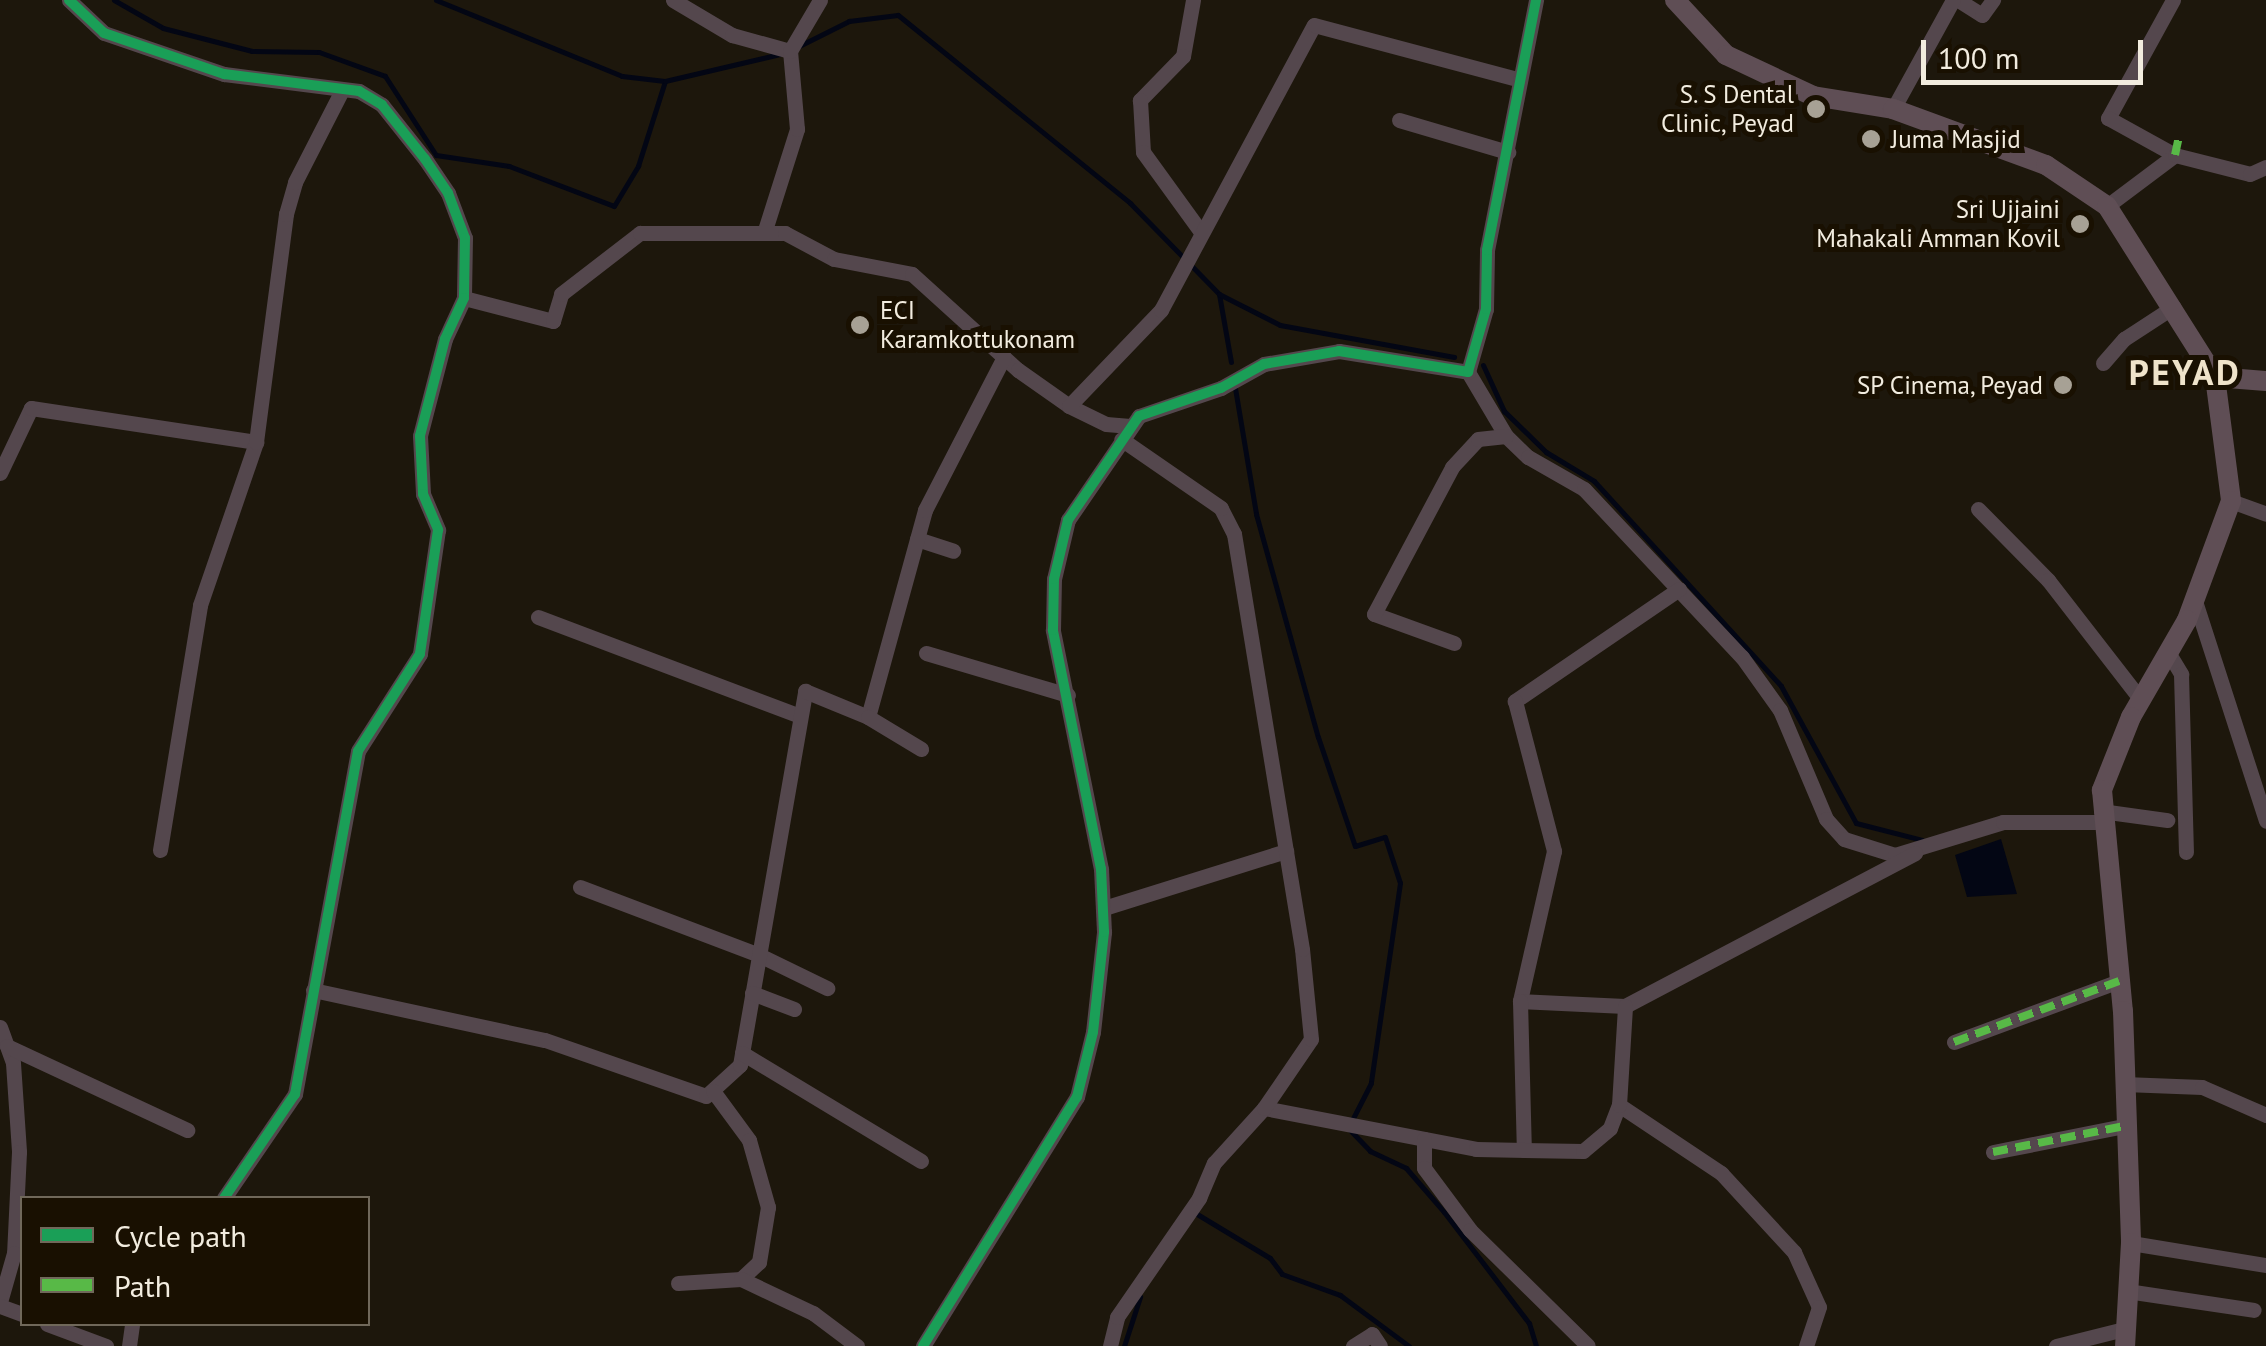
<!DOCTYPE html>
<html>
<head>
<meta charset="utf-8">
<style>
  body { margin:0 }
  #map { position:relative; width:2266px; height:1346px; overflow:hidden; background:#1d170c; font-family:"PT Sans",sans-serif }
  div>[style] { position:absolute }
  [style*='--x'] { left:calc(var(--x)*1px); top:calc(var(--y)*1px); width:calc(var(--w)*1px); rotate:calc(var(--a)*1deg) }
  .water>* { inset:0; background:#030614 }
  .stream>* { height:5px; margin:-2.5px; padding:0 2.5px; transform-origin:2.5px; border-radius:2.5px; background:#030614 }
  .minor>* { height:15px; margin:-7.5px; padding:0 7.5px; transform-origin:7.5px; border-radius:7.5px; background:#54474d }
  .major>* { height:20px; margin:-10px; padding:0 10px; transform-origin:10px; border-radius:10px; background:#5f4e55 }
  .quiet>* { height:8px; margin-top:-4px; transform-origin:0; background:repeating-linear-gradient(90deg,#58b947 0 15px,transparent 0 23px) }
  .cycleway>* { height:10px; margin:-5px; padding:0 5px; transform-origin:5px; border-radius:5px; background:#1a9f57 }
  .dots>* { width:28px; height:28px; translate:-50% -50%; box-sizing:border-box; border:5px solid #191001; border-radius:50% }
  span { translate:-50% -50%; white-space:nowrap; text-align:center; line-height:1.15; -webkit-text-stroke:10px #191001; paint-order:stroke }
  .poi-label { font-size:25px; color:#f2ecdf }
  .right { translate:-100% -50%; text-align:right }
  .left { translate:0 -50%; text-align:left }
  .district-label { font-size:35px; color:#efe3ca; font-weight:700; letter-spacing:2.5px }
  .legend { position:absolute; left:20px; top:1196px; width:350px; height:130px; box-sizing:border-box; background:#191001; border:2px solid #70685a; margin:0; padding:12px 18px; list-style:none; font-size:30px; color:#f2ecdf }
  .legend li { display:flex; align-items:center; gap:20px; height:50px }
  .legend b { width:50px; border:2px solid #70685a }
  .scale { position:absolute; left:1921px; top:40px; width:222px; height:45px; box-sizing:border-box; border:5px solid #f2ecdf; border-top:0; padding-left:12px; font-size:30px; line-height:35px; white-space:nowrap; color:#f2ecdf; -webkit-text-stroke:8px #191001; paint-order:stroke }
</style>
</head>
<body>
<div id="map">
  <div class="water">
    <div style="clip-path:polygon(2001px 839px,2017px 894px,1967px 897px,1955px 855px)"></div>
  </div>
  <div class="stream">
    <div style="--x:114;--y:0;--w:56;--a:29.7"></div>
    <div style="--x:163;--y:28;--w:92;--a:14.5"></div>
    <div style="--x:252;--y:51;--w:67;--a:0.9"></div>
    <div style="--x:319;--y:52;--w:70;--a:20"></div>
    <div style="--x:385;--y:76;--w:94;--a:57.2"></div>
    <div style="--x:436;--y:155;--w:74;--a:8.6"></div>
    <div style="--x:509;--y:166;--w:112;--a:20.9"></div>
    <div style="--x:614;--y:206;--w:47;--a:-59"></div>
    <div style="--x:638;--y:166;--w:89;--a:-72.4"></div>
    <div style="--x:436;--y:0;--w:201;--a:22.2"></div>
    <div style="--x:622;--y:76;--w:43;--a:6.6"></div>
    <div style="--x:665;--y:81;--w:118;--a:-13.2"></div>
    <div style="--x:799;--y:46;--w:56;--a:-26.6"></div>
    <div style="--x:849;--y:21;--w:49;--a:-7"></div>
    <div style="--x:898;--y:15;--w:299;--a:39"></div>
    <div style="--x:1130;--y:203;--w:127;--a:45.6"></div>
    <div style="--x:1219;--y:294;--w:69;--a:80"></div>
    <div style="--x:1219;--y:294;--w:68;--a:26.9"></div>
    <div style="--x:1280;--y:325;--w:177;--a:10.4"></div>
    <div style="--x:1483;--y:365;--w:51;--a:65.5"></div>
    <div style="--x:1504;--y:411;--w:59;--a:44.3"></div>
    <div style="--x:1546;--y:452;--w:56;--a:31.1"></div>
    <div style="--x:1594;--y:481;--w:277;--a:47.6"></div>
    <div style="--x:1781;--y:686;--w:156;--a:61.3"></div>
    <div style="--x:1856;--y:823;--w:68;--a:14.4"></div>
    <div style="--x:1235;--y:388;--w:128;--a:80.5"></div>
    <div style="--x:1256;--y:514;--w:231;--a:74.5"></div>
    <div style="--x:1318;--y:737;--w:115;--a:71.3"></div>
    <div style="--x:1355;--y:846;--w:31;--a:-17"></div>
    <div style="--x:1385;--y:837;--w:48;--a:71.9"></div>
    <div style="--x:1400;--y:883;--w:202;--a:98.3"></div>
    <div style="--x:1371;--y:1083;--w:51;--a:117.1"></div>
    <div style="--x:1348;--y:1128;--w:32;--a:46"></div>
    <div style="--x:1370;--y:1151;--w:40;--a:25"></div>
    <div style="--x:1406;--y:1168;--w:58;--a:49.2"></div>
    <div style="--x:1444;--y:1212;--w:140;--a:52.6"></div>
    <div style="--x:1529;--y:1323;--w:24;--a:73"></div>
    <div style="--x:1192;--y:1211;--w:91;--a:31.1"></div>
    <div style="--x:1270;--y:1258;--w:20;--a:53"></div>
    <div style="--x:1282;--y:1274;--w:62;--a:19.9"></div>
    <div style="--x:1340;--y:1295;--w:86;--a:36.5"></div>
    <div style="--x:1124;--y:1346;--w:52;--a:-71.9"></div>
  </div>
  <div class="minor">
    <div style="--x:69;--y:0;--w:48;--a:43.3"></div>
    <div style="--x:104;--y:33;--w:127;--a:18.9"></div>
    <div style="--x:224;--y:74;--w:136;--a:7.2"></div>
    <div style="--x:359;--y:91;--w:27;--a:31"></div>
    <div style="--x:382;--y:105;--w:69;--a:51.5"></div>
    <div style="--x:425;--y:159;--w:41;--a:55.9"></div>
    <div style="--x:448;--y:193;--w:48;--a:69.3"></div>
    <div style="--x:465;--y:238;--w:60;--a:91"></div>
    <div style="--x:464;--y:298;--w:45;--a:114.9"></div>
    <div style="--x:445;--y:339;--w:100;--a:104.5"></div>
    <div style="--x:420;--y:436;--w:58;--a:87"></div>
    <div style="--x:423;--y:494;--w:39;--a:67"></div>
    <div style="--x:438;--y:530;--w:125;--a:98.3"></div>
    <div style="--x:420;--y:654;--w:115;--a:122.6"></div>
    <div style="--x:358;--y:751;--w:349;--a:100.4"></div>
    <div style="--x:295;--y:1094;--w:126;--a:124.3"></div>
    <div style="--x:673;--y:0;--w:69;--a:30.7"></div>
    <div style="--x:732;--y:35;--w:60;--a:15.4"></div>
    <div style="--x:1193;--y:0;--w:57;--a:100.1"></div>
    <div style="--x:1183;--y:56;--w:62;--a:134.3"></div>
    <div style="--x:1140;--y:100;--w:52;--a:86.7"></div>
    <div style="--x:1143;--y:152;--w:99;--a:54.1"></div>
    <div style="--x:1958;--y:0;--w:28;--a:32"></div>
    <div style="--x:1982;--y:15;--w:19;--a:-54"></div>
    <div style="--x:2173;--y:0;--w:135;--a:118.8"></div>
    <div style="--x:2108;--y:118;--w:77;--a:28.9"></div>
    <div style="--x:1893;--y:109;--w:124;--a:-61.2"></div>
    <div style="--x:1399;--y:120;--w:114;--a:16.4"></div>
    <div style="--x:2107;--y:206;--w:85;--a:-36.9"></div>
    <div style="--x:2175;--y:155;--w:77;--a:14.2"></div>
    <div style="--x:2250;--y:174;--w:17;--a:-24"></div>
    <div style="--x:765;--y:230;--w:106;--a:-72.4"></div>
    <div style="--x:797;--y:129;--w:78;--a:-95.1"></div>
    <div style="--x:790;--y:51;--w:59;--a:-59.5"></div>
    <div style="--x:464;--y:298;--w:92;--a:14.5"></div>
    <div style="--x:553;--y:321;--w:28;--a:-73"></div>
    <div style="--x:561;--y:294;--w:100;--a:-37.7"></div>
    <div style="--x:640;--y:233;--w:145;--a:0"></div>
    <div style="--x:785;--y:233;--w:55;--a:28"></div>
    <div style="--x:834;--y:259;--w:79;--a:10.9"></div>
    <div style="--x:912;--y:274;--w:143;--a:42.2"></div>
    <div style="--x:1018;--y:370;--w:62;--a:35.2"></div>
    <div style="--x:1069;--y:406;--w:41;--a:25.9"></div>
    <div style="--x:1106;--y:424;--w:24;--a:5"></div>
    <div style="--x:2103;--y:363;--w:32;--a:-49"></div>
    <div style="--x:2124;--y:339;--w:59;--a:-33.1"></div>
    <div style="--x:1468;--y:372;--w:74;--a:59.3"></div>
    <div style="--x:1506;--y:436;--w:30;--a:44"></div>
    <div style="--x:1528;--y:457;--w:64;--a:29.7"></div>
    <div style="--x:1584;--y:489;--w:231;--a:46.8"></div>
    <div style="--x:1742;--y:657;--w:65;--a:54.4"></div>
    <div style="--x:1780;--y:710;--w:118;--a:67.1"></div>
    <div style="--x:1826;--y:819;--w:27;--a:48"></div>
    <div style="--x:1844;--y:839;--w:53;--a:17.4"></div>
    <div style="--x:1895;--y:855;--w:113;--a:-17"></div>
    <div style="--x:2003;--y:822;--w:98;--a:0"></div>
    <div style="--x:1069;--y:406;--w:133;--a:-46.2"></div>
    <div style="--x:1161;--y:310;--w:323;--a:-61.8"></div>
    <div style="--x:1314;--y:25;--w:213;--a:14.9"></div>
    <div style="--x:0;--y:473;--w:72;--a:-64.5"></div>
    <div style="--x:31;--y:408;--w:228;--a:8.6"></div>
    <div style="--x:2231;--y:501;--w:37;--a:20"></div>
    <div style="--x:1978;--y:509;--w:100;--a:45.4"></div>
    <div style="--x:2048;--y:580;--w:152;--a:52.2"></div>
    <div style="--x:917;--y:539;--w:38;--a:18"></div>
    <div style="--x:1679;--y:589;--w:199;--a:145.7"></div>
    <div style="--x:1515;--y:701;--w:155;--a:75.4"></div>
    <div style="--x:1554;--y:851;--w:154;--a:102.8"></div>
    <div style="--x:1520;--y:1001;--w:105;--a:2.7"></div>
    <div style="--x:1625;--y:1006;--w:328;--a:-27.8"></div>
    <div style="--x:2195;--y:601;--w:231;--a:72.1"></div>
    <div style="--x:538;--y:617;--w:278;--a:20.7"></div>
    <div style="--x:1454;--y:643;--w:85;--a:-160.1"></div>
    <div style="--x:1374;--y:614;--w:166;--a:-62"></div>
    <div style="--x:1452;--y:467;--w:38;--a:-47"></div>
    <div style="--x:1478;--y:439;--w:28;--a:-6"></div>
    <div style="--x:2168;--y:652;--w:26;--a:59"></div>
    <div style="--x:2181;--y:674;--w:178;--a:88.4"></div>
    <div style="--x:926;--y:653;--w:148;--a:16.5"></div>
    <div style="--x:868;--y:717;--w:215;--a:-74.6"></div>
    <div style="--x:925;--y:510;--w:172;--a:-62.7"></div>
    <div style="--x:2101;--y:811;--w:67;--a:7.8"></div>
    <div style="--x:160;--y:850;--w:248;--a:-80.7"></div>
    <div style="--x:200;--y:605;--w:172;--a:-71"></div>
    <div style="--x:256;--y:442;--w:230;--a:-82.5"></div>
    <div style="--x:286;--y:214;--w:33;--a:-74"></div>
    <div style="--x:295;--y:182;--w:103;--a:-62.9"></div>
    <div style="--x:580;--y:887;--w:191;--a:20.8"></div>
    <div style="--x:759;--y:955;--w:76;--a:25.9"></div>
    <div style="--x:1104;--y:908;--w:191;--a:-17.4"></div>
    <div style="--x:313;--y:990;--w:237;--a:12.2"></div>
    <div style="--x:545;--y:1040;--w:170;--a:19.2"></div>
    <div style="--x:706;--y:1096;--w:46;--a:-42.4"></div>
    <div style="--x:740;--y:1065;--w:380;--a:-80.1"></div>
    <div style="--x:805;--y:691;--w:68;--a:22.4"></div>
    <div style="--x:868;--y:717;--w:62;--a:31.1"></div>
    <div style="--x:752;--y:993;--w:45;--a:20.9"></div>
    <div style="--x:1520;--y:1001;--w:149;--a:88.5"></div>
    <div style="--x:0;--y:1027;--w:38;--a:70"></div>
    <div style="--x:13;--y:1063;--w:89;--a:86.1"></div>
    <div style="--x:19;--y:1152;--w:101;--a:92.8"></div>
    <div style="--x:14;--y:1253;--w:51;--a:105.9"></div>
    <div style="--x:1954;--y:1042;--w:176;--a:-20.3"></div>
    <div style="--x:7;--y:1046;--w:199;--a:25"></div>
    <div style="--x:742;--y:1053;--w:209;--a:31.1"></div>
    <div style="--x:2124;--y:1084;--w:78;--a:2.2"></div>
    <div style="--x:2202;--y:1087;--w:70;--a:23.6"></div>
    <div style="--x:713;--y:1091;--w:61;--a:53.7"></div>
    <div style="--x:749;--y:1140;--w:70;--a:74.2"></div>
    <div style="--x:768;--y:1207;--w:56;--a:99.3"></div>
    <div style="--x:759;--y:1262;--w:25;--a:137"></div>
    <div style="--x:1619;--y:1105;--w:123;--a:33.7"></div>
    <div style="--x:1721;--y:1173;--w:108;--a:47.3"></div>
    <div style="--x:1794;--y:1252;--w:60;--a:65.6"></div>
    <div style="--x:1819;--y:1307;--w:41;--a:108.4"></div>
    <div style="--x:1264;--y:1108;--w:216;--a:10.9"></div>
    <div style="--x:1476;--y:1149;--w:107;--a:1.1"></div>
    <div style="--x:1583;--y:1151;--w:35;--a:-40"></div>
    <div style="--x:1610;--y:1128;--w:25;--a:-69"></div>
    <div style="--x:1619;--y:1105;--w:99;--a:-86.5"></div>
    <div style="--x:1424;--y:1139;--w:29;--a:90"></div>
    <div style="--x:1424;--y:1168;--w:77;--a:53.4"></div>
    <div style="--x:1470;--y:1230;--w:165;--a:44.5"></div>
    <div style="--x:1993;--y:1152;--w:134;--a:-11.2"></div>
    <div style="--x:2131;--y:1243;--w:137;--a:9.3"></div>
    <div style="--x:678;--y:1283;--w:63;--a:-3.6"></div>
    <div style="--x:741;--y:1279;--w:80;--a:25.3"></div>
    <div style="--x:813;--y:1313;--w:55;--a:36.9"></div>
    <div style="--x:2127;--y:1291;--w:128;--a:8.5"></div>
    <div style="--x:0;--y:1306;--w:23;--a:20"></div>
    <div style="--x:47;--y:1324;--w:63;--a:20.4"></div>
    <div style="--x:129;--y:1346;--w:22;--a:-82"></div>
    <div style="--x:923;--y:1346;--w:293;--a:-58.3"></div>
    <div style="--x:1077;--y:1097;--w:67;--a:-76.2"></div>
    <div style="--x:1093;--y:1032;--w:101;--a:-83.7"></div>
    <div style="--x:1104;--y:932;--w:63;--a:-92.7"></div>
    <div style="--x:1101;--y:869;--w:244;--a:-101.4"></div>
    <div style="--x:1053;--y:630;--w:51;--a:-88.9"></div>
    <div style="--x:1054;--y:579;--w:61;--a:-76.7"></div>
    <div style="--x:1068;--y:520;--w:126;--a:-55.7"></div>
    <div style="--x:1139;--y:416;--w:87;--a:-18.9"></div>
    <div style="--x:1221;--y:388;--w:49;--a:-29.2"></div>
    <div style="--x:1264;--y:364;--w:76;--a:-9.8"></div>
    <div style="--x:1339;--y:351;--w:131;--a:9.2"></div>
    <div style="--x:1468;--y:372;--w:66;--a:-74.1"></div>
    <div style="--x:1486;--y:309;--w:59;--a:-89"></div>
    <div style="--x:1487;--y:250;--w:255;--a:-78.9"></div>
    <div style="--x:1110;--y:1346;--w:30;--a:-76"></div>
    <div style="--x:1117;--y:1317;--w:145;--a:-55.4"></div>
    <div style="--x:1199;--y:1198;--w:38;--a:-67"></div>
    <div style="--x:1214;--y:1163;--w:74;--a:-47.7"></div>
    <div style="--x:1264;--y:1108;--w:83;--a:-55.7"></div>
    <div style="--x:1311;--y:1039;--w:90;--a:-95.7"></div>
    <div style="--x:1302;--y:949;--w:421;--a:-99.3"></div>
    <div style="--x:1234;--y:534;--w:29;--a:-117"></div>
    <div style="--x:1221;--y:508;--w:121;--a:-145.4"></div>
    <div style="--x:1353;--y:1346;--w:22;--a:-32"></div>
    <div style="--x:1372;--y:1334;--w:14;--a:56"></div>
    <div style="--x:2056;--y:1346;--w:70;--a:-14"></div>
  </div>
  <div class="major">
    <div style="--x:1675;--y:0;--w:75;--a:47.2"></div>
    <div style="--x:1726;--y:55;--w:96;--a:25.2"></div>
    <div style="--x:1813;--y:96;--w:81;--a:9.2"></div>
    <div style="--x:1893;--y:109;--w:163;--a:20.1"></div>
    <div style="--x:2046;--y:165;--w:73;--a:33.9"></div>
    <div style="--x:2107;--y:206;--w:202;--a:57.7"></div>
    <div style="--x:2215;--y:377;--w:125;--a:82.6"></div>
    <div style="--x:2231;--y:501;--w:127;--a:110.3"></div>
    <div style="--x:2187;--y:620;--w:112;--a:120"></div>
    <div style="--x:2131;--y:717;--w:79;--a:111.7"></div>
    <div style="--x:2102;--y:790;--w:222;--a:84.6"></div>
    <div style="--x:2123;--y:1011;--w:232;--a:88"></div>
    <div style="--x:2131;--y:1243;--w:103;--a:93.3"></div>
    <div style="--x:2215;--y:377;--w:51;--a:4.5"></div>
  </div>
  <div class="quiet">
    <div style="--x:2175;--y:155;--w:19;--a:-78"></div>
    <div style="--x:1954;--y:1042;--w:176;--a:-20.3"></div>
    <div style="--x:1993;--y:1152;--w:134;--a:-11.2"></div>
  </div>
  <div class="cycleway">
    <div style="--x:69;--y:0;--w:48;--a:43.3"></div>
    <div style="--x:104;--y:33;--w:127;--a:18.9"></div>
    <div style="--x:224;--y:74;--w:136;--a:7.2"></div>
    <div style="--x:359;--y:91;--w:27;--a:31"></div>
    <div style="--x:382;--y:105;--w:69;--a:51.5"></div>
    <div style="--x:425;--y:159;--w:41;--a:55.9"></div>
    <div style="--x:448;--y:193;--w:48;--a:69.3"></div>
    <div style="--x:465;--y:238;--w:60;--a:91"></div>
    <div style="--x:464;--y:298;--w:45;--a:114.9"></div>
    <div style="--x:445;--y:339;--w:100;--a:104.5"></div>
    <div style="--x:420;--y:436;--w:58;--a:87"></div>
    <div style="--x:423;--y:494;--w:39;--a:67"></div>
    <div style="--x:438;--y:530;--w:125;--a:98.3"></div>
    <div style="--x:420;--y:654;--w:115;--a:122.6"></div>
    <div style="--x:358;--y:751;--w:349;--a:100.4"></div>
    <div style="--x:295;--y:1094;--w:126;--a:124.3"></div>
    <div style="--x:923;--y:1346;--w:293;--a:-58.3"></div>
    <div style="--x:1077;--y:1097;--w:67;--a:-76.2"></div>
    <div style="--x:1093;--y:1032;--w:101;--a:-83.7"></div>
    <div style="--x:1104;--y:932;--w:63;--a:-92.7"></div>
    <div style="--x:1101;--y:869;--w:244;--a:-101.4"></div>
    <div style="--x:1053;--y:630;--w:51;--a:-88.9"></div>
    <div style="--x:1054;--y:579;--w:61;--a:-76.7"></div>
    <div style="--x:1068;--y:520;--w:126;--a:-55.7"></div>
    <div style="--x:1139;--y:416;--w:87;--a:-18.9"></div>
    <div style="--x:1221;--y:388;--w:49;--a:-29.2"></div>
    <div style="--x:1264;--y:364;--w:76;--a:-9.8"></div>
    <div style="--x:1339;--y:351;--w:131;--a:9.2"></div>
    <div style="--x:1468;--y:372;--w:66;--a:-74.1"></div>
    <div style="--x:1486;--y:309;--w:59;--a:-89"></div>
    <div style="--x:1487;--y:250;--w:255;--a:-78.9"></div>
  </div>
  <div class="dots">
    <div style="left:1816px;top:109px;background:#a7a195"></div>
    <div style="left:1871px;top:139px;background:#a7a195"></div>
    <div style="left:2080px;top:224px;background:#a7a195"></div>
    <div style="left:860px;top:325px;background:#a7a195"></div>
    <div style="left:2063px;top:385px;background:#a7a195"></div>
  </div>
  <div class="poi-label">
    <span class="right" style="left:1794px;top:109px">S. S Dental<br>Clinic, Peyad</span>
    <span class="left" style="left:1891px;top:139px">Juma Masjid</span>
    <span class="right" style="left:2060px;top:224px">Sri Ujjaini<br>Mahakali Amman Kovil</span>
    <span class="left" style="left:880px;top:325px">ECI<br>Karamkottukonam</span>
    <span class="right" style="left:2043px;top:385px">SP Cinema, Peyad</span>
  </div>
  <div class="district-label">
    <span style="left:2185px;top:372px">PEYAD</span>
  </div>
  <ul class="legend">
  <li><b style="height:12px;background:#1a9f57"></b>Cycle path</li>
  <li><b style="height:12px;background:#58b947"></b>Path</li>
  </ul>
  <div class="scale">100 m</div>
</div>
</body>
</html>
